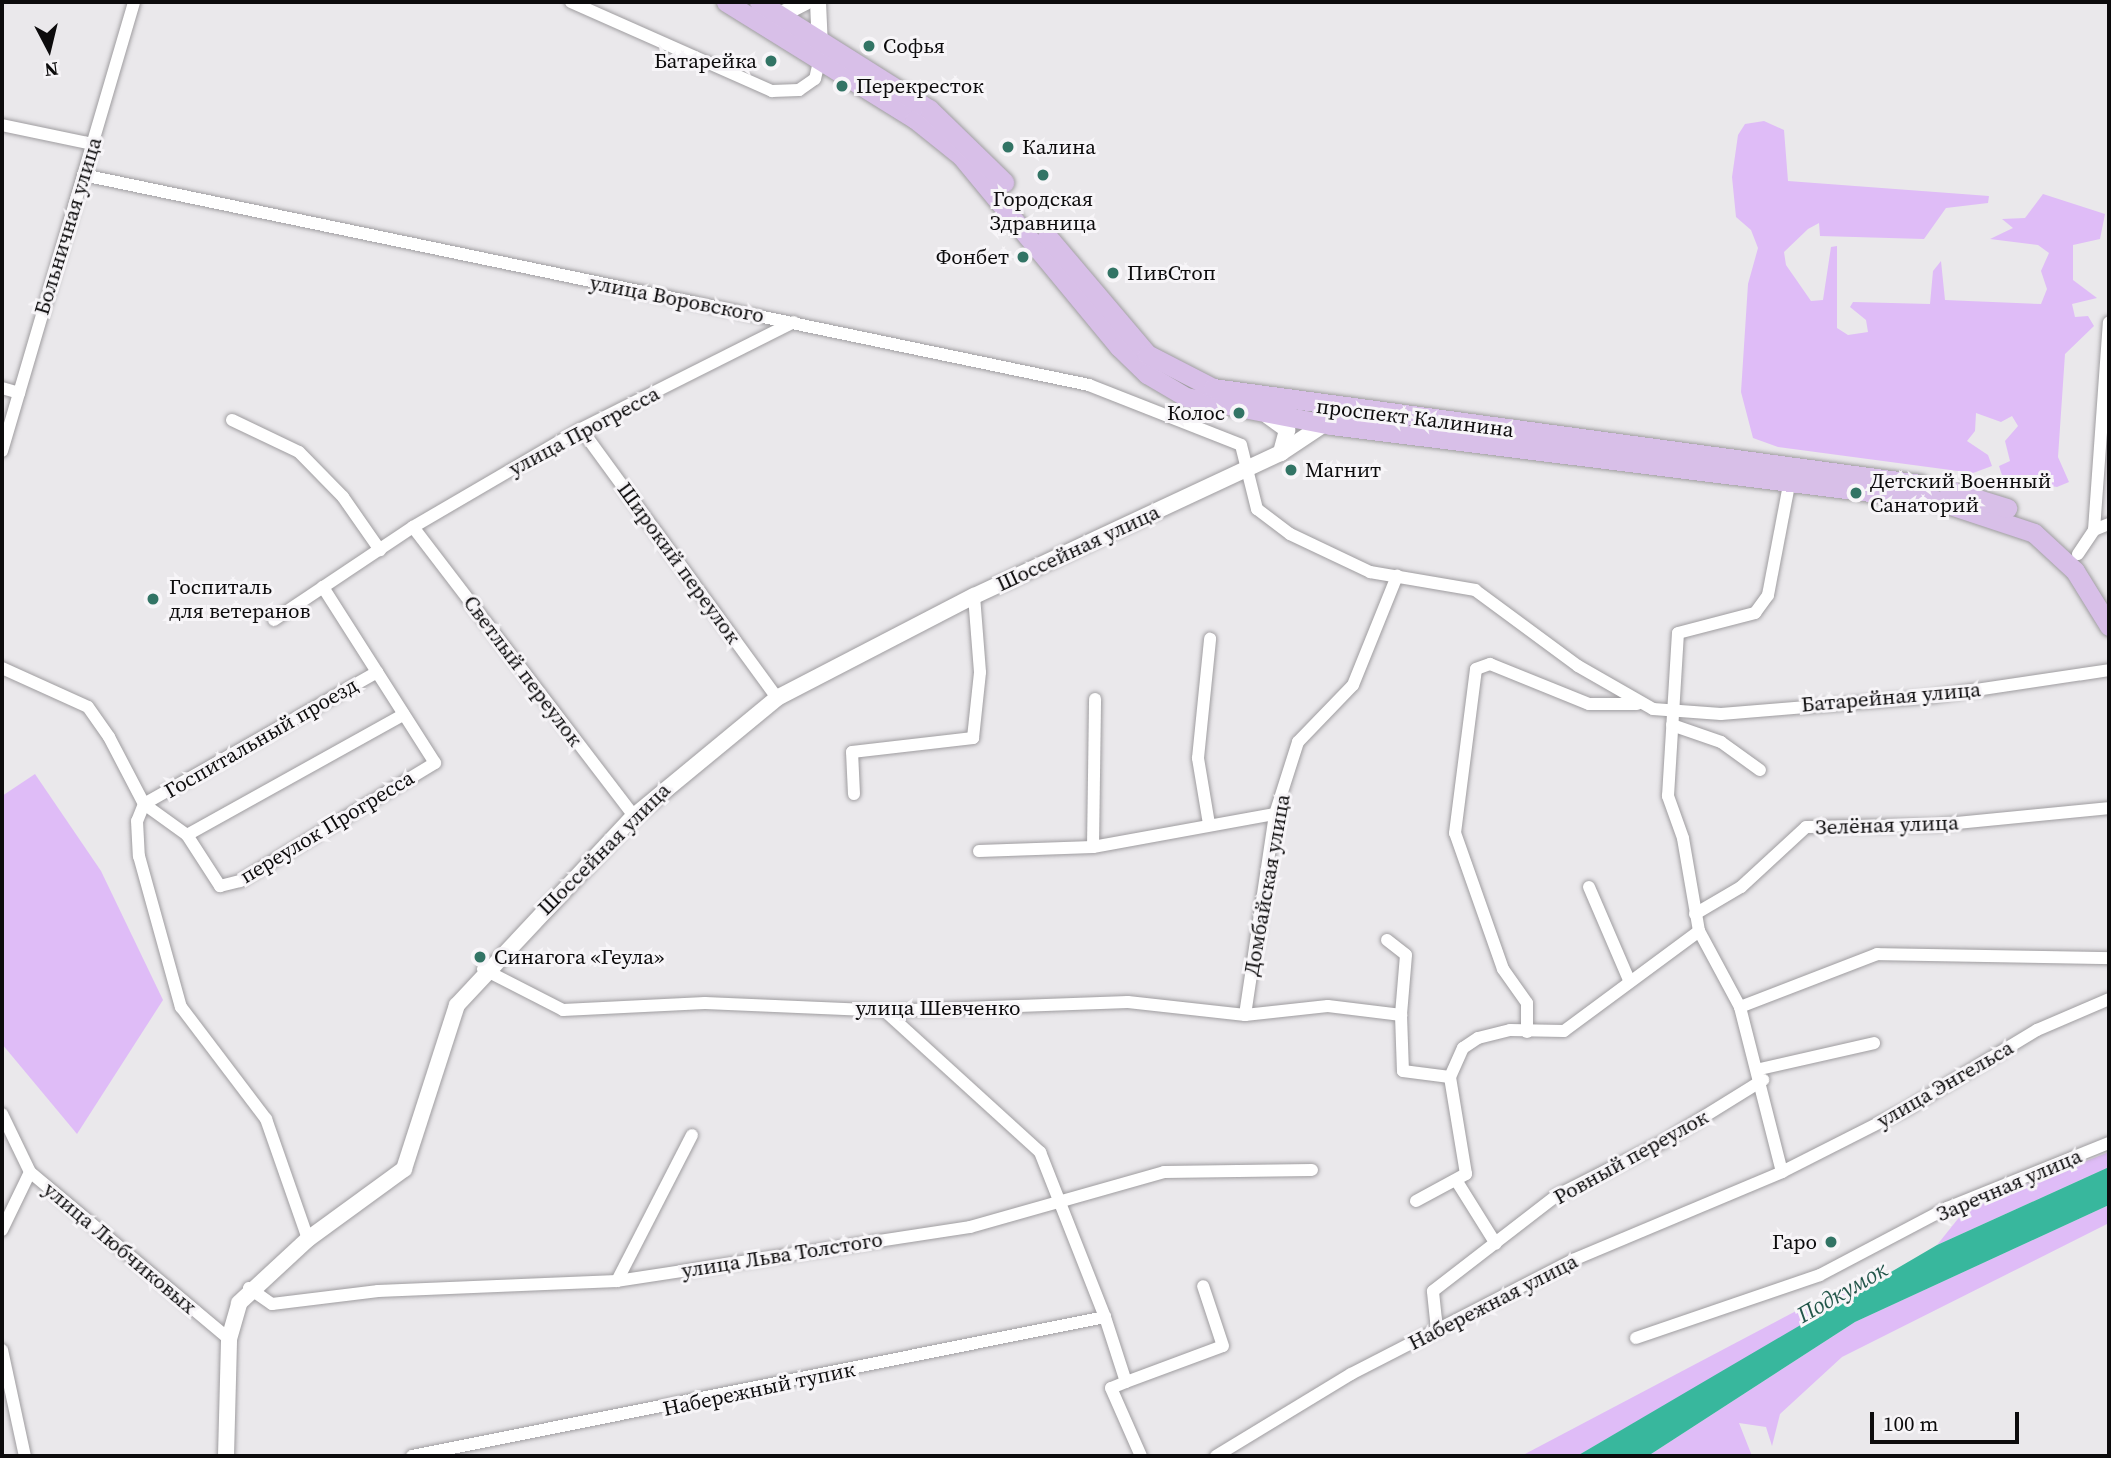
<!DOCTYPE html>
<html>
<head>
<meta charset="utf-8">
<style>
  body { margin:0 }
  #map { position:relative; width:2111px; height:1458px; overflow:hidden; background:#eae8eb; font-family:"Source Serif 4",serif }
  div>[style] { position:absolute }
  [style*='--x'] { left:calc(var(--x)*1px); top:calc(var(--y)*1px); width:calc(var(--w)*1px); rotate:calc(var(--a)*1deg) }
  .green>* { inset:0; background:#dfbcf7 }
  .water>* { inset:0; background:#38b79d }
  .roads { filter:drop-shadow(0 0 2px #9f9da0) drop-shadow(0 0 2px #9f9da0) }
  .street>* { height:12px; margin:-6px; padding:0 6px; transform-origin:6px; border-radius:6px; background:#fff }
  .secondary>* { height:16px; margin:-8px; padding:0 8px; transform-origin:8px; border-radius:8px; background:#fff }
  .primary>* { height:19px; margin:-9.5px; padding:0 9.5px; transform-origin:9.5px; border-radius:9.5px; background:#d8bfe8 }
  .dots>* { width:19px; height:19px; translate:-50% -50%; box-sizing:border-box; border:4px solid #f7f5f8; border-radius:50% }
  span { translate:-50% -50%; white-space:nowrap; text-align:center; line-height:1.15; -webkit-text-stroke:6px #f7f5f8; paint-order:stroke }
  .poi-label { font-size:21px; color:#0c0b0c }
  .left { translate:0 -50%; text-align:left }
  .right { translate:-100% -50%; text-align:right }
  .street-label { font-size:21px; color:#0c0b0c }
  .water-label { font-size:23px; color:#23564a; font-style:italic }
  .frame { position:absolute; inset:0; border:4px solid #0c0b0c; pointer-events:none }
  .north { position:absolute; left:14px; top:14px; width:70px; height:70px; -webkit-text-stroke:5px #f7f5f8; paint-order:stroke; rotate:173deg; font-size:19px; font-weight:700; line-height:28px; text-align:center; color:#0c0b0c }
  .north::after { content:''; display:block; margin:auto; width:24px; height:32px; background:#0c0b0c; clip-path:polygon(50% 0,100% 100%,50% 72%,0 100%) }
  .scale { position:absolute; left:1870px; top:1412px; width:149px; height:32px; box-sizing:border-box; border:4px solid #0c0b0c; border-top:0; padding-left:9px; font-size:21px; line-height:24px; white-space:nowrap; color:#0c0b0c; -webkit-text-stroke:5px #f7f5f8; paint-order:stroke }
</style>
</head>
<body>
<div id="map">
  <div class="green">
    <div style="clip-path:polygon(1764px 121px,1784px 130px,1788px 181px,1989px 196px,1988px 203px,1946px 208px,1924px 239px,1820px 236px,1819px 223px,1808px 229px,1784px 252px,1786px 265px,1811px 301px,1823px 300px,1831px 247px,1837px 246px,1837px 328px,1848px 335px,1868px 332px,1866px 320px,1850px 307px,1853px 302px,1930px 304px,1933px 271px,1941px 261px,1945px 300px,2041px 304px,2047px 289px,2041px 271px,2049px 253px,2038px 245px,1990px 239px,2013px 228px,2002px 219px,2025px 218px,2043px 194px,2105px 214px,2100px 239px,2073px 245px,2073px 280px,2097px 298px,2072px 304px,2075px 317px,2088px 316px,2094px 326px,2065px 354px,2058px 457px,2069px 482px,2057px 487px,2003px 478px,1999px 466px,2010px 461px,2005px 441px,2018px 426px,2012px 416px,2001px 422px,1976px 413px,1975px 431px,1967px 441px,1988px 455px,1992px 466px,1973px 473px,1778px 447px,1753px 438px,1741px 392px,1748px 284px,1758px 248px,1751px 230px,1736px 217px,1732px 177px,1738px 135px,1745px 124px)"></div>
    <div style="clip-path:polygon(35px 774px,101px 871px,163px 1000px,77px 1134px,2px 1044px,2px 796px)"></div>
    <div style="clip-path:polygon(2109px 1152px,2109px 1167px,1937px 1245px,1961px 1215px,1997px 1196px)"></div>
    <div style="clip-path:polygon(2109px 1205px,2109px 1223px,1842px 1357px,1780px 1414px,1772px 1446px,1766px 1427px,1739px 1423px,1752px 1456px,1648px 1456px,1855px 1322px)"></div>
    <div style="clip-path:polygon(1881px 1280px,1577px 1456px,1521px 1456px,1815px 1301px)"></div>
  </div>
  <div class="water">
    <div style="clip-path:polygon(2109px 1167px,2109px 1205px,1855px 1322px,1648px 1456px,1577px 1456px,1937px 1245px)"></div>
  </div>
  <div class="roads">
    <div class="street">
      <div style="--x:571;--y:2;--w:220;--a:23.9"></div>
      <div style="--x:772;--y:91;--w:27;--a:-2"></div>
      <div style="--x:799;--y:90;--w:19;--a:-35"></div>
      <div style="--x:815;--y:79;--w:23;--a:-77"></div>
      <div style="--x:2;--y:125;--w:92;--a:11.9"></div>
      <div style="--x:83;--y:175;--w:1028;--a:11.79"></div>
      <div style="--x:1089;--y:385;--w:163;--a:21.5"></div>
      <div style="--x:1241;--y:445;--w:66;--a:76"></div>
      <div style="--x:1257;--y:509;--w:41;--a:37.1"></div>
      <div style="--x:1290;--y:534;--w:89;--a:25.4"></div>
      <div style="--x:1370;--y:572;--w:107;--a:9.7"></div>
      <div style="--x:1475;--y:590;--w:128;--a:36.4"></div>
      <div style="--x:1578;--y:666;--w:86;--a:29.8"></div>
      <div style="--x:1653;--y:709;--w:68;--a:4.2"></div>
      <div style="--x:1721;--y:714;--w:209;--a:-4.7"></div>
      <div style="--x:1929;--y:697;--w:182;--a:-8.5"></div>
      <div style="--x:2;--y:388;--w:18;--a:16"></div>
      <div style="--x:232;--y:420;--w:74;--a:25.5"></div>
      <div style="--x:299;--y:452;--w:63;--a:45.6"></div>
      <div style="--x:343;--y:497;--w:65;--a:55.1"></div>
      <div style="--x:581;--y:429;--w:333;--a:53.9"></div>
      <div style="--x:2;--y:451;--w:468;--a:-73.6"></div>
      <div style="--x:413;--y:527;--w:364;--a:52.6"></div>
      <div style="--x:2094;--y:530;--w:16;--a:-22"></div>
      <div style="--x:2078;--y:554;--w:29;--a:-56"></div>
      <div style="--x:2094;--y:530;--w:208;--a:-85.9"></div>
      <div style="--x:274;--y:620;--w:167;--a:-33.8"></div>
      <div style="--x:413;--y:527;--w:194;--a:-30.3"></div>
      <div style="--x:581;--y:429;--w:238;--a:-26.7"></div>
      <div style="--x:2;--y:668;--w:94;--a:24.4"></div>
      <div style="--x:88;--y:707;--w:37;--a:55"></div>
      <div style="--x:109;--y:737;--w:76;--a:62.4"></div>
      <div style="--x:144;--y:804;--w:18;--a:112"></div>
      <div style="--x:137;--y:821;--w:35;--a:87"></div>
      <div style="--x:139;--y:856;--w:157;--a:74.5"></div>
      <div style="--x:181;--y:1007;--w:141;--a:52.8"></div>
      <div style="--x:266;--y:1119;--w:127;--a:70.7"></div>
      <div style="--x:1672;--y:725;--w:52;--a:19.1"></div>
      <div style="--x:1721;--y:742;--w:48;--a:35.7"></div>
      <div style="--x:854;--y:794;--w:42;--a:-92.7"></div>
      <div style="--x:852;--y:752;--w:122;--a:-6.6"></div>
      <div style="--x:973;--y:738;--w:66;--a:-83.9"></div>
      <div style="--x:980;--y:672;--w:76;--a:-94.5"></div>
      <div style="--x:144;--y:804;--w:53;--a:35.8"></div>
      <div style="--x:187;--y:835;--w:61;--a:57.1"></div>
      <div style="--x:220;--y:886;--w:21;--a:-14"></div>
      <div style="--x:240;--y:881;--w:228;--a:-31.2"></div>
      <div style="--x:435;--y:763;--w:209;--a:-122.5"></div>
      <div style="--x:144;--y:804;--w:268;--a:-29.5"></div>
      <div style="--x:1209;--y:824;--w:67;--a:-99.5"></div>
      <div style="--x:1198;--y:758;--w:120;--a:-84.2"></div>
      <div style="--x:187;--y:835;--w:248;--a:-29.1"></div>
      <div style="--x:1093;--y:847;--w:148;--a:-89.2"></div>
      <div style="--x:979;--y:851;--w:114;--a:-2"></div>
      <div style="--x:1093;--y:847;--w:185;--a:-10.3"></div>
      <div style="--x:1589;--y:887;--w:101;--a:66.7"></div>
      <div style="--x:1695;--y:914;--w:53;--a:-30.4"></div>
      <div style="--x:1741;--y:887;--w:88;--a:-42.7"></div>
      <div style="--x:1806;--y:827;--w:131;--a:-0.9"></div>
      <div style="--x:1937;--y:825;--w:173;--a:-5.6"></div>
      <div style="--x:1387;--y:940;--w:24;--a:38"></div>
      <div style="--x:1406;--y:955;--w:60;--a:94.8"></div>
      <div style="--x:483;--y:969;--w:90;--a:27.1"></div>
      <div style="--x:563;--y:1010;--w:142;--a:-2.8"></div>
      <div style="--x:705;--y:1003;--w:180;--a:2.5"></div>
      <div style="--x:885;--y:1011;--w:243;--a:-2.1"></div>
      <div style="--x:1128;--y:1002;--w:118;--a:6.3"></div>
      <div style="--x:1245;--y:1015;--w:83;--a:-6.2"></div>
      <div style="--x:1328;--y:1006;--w:74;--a:7"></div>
      <div style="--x:1401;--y:1015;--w:56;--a:88"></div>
      <div style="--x:1403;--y:1071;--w:47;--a:7.3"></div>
      <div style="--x:1450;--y:1077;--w:32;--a:-66"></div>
      <div style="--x:1463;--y:1048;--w:18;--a:-34"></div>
      <div style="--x:1478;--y:1038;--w:33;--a:-14"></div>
      <div style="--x:1510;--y:1030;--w:54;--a:1.1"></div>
      <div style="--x:1564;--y:1031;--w:168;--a:-36.5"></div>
      <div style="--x:1740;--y:1007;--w:147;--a:-21.1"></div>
      <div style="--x:1877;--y:954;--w:232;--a:1"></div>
      <div style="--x:885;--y:1011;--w:210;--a:42.3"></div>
      <div style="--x:1040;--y:1152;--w:177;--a:68.5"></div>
      <div style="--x:1105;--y:1317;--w:68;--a:72.1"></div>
      <div style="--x:1126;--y:1382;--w:16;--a:158"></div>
      <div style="--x:1111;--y:1388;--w:74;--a:66.2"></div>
      <div style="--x:1245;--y:1015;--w:203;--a:-81.5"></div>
      <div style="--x:1275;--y:814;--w:76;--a:-72.3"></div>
      <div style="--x:1298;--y:742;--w:79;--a:-46"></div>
      <div style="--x:1353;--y:685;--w:118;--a:-68"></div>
      <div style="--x:1527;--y:1032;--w:29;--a:-90"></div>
      <div style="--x:1527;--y:1003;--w:42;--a:-125.2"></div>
      <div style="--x:1503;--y:969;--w:144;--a:-109.4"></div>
      <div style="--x:1455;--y:833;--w:165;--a:-82.7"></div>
      <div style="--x:1476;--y:669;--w:15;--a:-20"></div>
      <div style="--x:1490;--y:664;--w:107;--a:22"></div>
      <div style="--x:1589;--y:704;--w:48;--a:0"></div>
      <div style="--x:1760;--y:1069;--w:117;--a:-12.8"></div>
      <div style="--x:2;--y:1114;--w:64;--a:64.2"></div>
      <div style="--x:30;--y:1172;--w:260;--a:40"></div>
      <div style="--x:1782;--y:1172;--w:170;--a:-104.3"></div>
      <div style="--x:1740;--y:1007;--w:86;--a:-118.3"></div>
      <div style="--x:1699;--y:931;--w:94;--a:-99.8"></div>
      <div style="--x:1683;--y:838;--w:45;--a:-109.7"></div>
      <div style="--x:1668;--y:796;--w:163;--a:-86.5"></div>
      <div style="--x:1678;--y:633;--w:80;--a:-14.6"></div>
      <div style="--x:1755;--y:613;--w:22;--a:-54"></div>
      <div style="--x:1768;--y:595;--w:117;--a:-79.2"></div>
      <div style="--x:1456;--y:1180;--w:75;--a:58"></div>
      <div style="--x:1416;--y:1201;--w:57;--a:-28.4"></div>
      <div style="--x:1466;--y:1174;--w:98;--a:-99.4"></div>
      <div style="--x:2;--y:1230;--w:64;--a:-64.2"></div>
      <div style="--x:617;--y:1281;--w:164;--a:-62.8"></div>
      <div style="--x:249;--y:1288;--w:28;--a:35"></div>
      <div style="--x:272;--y:1304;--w:107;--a:-7"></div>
      <div style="--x:378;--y:1291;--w:239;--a:-2.4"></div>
      <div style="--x:617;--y:1281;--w:357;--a:-8.7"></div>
      <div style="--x:970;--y:1227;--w:202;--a:-15.8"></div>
      <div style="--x:1164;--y:1172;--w:148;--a:-0.8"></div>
      <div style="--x:1437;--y:1330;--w:39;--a:-96"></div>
      <div style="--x:1433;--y:1291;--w:155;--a:-37.7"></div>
      <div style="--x:1556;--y:1196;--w:120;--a:-26.8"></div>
      <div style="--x:1663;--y:1142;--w:118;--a:-31.8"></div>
      <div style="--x:1636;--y:1338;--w:194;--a:-18.9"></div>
      <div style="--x:1820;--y:1275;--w:144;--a:-27.8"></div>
      <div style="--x:1947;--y:1208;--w:175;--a:-21.9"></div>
      <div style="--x:2;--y:1350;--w:108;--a:77.8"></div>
      <div style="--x:1126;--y:1382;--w:103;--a:-20.4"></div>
      <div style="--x:1223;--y:1346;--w:63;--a:-108.4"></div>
      <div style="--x:412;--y:1456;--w:707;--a:-11.34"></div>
      <div style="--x:1216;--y:1456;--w:158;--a:-31.3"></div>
      <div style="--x:1351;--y:1374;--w:250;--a:-27.2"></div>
      <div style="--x:1573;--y:1260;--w:227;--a:-22.8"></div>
      <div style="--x:1782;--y:1172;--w:141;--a:-26.9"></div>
      <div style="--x:1908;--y:1108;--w:151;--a:-31.2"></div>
      <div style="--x:2037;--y:1030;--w:78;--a:-23.3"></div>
    </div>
    <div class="secondary">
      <div style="--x:818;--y:2;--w:46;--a:87.5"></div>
      <div style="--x:780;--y:15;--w:29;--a:-27"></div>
      <div style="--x:1268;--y:416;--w:24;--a:36"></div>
      <div style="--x:1287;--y:430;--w:24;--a:105"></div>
      <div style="--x:226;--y:1456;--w:117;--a:-88.5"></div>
      <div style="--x:229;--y:1339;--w:37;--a:-74"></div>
      <div style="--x:239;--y:1303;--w:94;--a:-42.8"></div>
      <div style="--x:308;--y:1239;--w:119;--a:-36.1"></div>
      <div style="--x:404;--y:1169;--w:172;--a:-72.1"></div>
      <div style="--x:457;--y:1005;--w:259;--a:-46.9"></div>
      <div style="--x:634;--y:816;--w:185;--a:-39.5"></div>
      <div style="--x:777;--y:698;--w:222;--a:-27.4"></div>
      <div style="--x:974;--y:596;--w:339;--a:-25"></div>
      <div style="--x:1281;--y:453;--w:61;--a:-33.7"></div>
    </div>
    <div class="primary">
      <div style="--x:726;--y:2;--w:222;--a:31.8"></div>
      <div style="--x:915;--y:119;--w:59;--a:38.8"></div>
      <div style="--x:961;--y:156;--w:248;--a:50.4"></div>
      <div style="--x:1119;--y:347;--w:39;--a:44"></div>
      <div style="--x:1147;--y:374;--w:45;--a:30.5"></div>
      <div style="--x:1186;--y:397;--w:148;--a:10.9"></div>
      <div style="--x:1331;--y:425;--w:609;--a:7.08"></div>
      <div style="--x:1935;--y:500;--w:104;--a:18.4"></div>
      <div style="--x:2034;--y:533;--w:56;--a:42.8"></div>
      <div style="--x:2075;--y:571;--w:65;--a:58.3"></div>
      <div style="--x:759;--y:2;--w:201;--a:32.2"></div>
      <div style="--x:929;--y:109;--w:105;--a:44.2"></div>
      <div style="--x:1047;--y:236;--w:155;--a:49.7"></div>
      <div style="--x:1147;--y:354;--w:74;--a:27.3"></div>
      <div style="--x:1213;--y:388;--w:713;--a:7.73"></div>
      <div style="--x:1949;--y:490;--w:61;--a:17.2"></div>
    </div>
  </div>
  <div class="dots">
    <div style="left:869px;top:46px;background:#327465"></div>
    <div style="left:771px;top:61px;background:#327465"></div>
    <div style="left:842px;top:86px;background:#327465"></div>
    <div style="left:1008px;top:147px;background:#327465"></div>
    <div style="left:1043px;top:175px;background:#327465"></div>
    <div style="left:1023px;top:257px;background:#327465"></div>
    <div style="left:1113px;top:273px;background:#327465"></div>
    <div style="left:1239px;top:413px;background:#327465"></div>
    <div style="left:1291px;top:470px;background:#327465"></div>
    <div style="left:1856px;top:493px;background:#327465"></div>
    <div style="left:153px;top:599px;background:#327465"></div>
    <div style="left:480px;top:957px;background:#327465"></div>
    <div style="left:1831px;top:1242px;background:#327465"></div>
  </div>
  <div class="poi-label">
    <span class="left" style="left:883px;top:46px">Софья</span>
    <span class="right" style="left:757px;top:61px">Батарейка</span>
    <span class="left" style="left:856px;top:86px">Перекресток</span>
    <span class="left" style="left:1022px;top:147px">Калина</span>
    <span style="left:1043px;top:211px">Городская<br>Здравница</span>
    <span class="right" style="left:1009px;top:257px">Фонбет</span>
    <span class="left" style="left:1127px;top:273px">ПивСтоп</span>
    <span class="right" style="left:1225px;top:413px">Колос</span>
    <span class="left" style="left:1305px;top:470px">Магнит</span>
    <span class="left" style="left:1870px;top:493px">Детский Военный<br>Санаторий</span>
    <span class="left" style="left:169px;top:599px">Госпиталь<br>для ветеранов</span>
    <span class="left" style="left:494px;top:957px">Синагога «Геула»</span>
    <span class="right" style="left:1817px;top:1242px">Гаро</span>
  </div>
  <div class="street-label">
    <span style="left:68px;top:226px;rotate:-73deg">Больничная улица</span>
    <span style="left:677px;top:299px;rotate:11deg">улица Воровского</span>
    <span style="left:1415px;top:418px;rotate:7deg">проспект Калинина</span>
    <span style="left:584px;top:431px;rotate:-28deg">улица Прогресса</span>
    <span style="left:1078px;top:548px;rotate:-25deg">Шоссейная улица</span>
    <span style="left:679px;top:563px;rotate:54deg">Широкий переулок</span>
    <span style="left:523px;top:671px;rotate:53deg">Светлый переулок</span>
    <span style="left:1891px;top:697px;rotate:-5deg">Батарейная улица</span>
    <span style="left:261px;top:738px;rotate:-30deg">Госпитальный проезд</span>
    <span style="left:1887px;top:825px;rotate:-2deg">Зелёная улица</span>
    <span style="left:327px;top:827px;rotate:-31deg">переулок Прогресса</span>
    <span style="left:604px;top:849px;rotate:-45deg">Шоссейная улица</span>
    <span style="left:1267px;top:885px;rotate:-80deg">Домбайская улица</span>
    <span style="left:938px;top:1008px">улица Шевченко</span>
    <span style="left:1945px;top:1084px;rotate:-30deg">улица Энгельса</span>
    <span style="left:1631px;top:1157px;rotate:-29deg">Ровный переулок</span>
    <span style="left:2009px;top:1185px;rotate:-23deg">Заречная улица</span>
    <span style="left:120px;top:1248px;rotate:40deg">улица Любчиковых</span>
    <span style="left:782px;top:1255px;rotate:-9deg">улица Льва Толстого</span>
    <span style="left:1493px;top:1302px;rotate:-27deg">Набережная улица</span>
    <span style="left:759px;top:1389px;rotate:-12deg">Набережный тупик</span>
  </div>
  <div class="water-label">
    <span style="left:1842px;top:1292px;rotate:-30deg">Подкумок</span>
  </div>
  <div class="frame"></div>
  <div class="north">N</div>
  <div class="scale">100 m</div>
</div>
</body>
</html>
